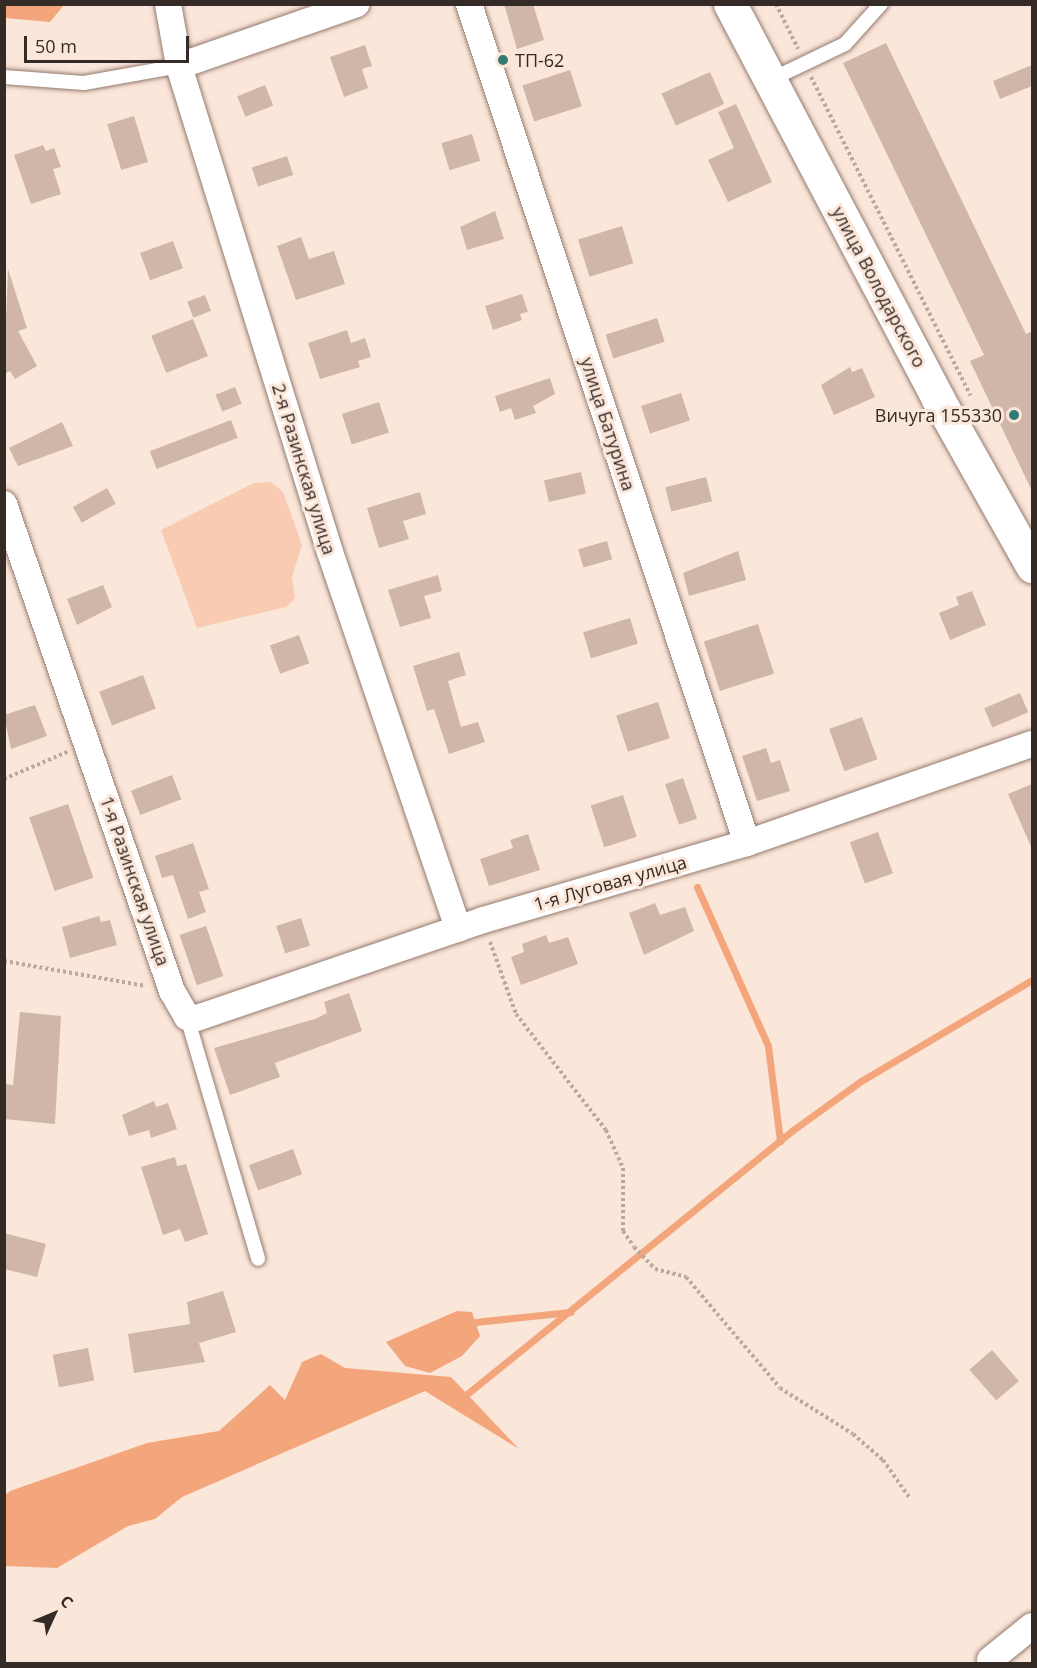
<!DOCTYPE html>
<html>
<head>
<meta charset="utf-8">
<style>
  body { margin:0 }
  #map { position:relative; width:1037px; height:1668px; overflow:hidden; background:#fbe6da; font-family:"Open Sans",sans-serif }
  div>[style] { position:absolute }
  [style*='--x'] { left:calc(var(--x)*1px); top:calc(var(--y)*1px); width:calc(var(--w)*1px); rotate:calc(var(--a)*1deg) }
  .green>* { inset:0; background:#f9cbb2 }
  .water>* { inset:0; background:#f3a67b }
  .stream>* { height:7px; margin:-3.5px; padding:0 3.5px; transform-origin:3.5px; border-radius:3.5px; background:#f3a67b }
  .building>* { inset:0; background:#d0b6a9; transform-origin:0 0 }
  .path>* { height:4px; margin-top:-2px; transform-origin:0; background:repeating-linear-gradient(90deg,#baa99f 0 3px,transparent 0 6px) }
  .roads { filter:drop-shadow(0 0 2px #937b6e) drop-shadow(0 0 2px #937b6e) }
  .lane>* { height:14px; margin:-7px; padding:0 7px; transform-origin:7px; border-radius:7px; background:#fff }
  .street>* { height:26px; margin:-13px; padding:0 13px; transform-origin:13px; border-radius:13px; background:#fff }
  .secondary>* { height:33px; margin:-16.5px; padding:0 16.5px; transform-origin:16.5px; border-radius:16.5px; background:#fff }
  .dots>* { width:16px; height:16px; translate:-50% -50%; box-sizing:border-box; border:3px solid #fbe6da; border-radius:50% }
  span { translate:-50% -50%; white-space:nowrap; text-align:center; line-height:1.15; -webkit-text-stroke:6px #fbe6da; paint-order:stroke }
  .poi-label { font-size:18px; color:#352b26 }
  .left { translate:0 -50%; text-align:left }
  .right { translate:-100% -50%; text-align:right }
  .street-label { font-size:18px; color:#352b26 }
  .frame { position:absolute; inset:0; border:6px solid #352b26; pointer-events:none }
  .north { position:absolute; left:24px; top:1584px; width:60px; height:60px; -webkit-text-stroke:4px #fbe6da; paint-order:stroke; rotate:46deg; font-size:16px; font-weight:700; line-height:24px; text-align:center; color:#352b26 }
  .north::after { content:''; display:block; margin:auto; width:21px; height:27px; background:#352b26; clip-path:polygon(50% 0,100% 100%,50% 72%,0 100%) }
  .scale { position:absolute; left:24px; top:36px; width:165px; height:27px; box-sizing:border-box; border:3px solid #352b26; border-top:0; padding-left:8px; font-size:18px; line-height:21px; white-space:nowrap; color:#352b26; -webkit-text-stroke:4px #fbe6da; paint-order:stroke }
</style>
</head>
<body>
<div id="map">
  <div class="green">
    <div style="clip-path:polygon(271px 482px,283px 492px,302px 545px,292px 577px,295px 598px,286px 607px,197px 628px,161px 530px,254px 483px)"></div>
  </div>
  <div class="water">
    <div style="clip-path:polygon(4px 5px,5px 4px,64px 5px,50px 22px,5px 18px)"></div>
    <div style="clip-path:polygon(457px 1311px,472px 1312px,480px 1336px,462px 1356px,430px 1373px,405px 1366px,386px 1342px)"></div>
    <div style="clip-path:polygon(321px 1354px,345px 1368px,451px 1377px,519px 1449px,425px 1391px,182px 1497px,155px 1519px,128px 1526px,57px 1568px,5px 1566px,5px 1495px,10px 1491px,147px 1443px,219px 1431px,270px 1385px,285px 1400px,302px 1362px)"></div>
  </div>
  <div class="stream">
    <div style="--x:697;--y:887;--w:174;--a:65.9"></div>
    <div style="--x:768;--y:1046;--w:96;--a:82.8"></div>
    <div style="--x:475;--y:1322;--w:96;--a:-6"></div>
    <div style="--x:467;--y:1394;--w:419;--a:-39"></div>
    <div style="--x:793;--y:1130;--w:84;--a:-35.8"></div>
    <div style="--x:861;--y:1081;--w:199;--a:-30.6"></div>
  </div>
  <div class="building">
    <div style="clip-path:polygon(504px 4px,533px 4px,544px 40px,517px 49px)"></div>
    <div style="clip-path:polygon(886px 43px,1026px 334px,1032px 331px,1032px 491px,970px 361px,984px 355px,843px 63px)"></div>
    <div style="clip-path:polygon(365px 45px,372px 66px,362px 69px,368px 88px,344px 97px,330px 57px)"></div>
    <div style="clip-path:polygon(1032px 65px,1032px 86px,1000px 99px,993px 81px)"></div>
    <div style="left:570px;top:70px;width:38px;height:50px;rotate:72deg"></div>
    <div style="left:710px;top:72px;width:35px;height:53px;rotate:66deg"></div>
    <div style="left:265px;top:85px;width:22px;height:30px;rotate:68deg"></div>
    <div style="clip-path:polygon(736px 104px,772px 182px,728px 202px,708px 160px,734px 148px,718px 112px)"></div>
    <div style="left:134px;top:116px;width:48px;height:28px;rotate:73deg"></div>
    <div style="left:472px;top:134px;width:28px;height:32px;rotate:73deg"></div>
    <div style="clip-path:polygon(43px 145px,46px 151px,54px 148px,61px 167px,53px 169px,61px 194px,31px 204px,14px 155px)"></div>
    <div style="left:287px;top:156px;width:20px;height:37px;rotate:72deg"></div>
    <div style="clip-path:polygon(495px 211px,504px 239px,467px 250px,460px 227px)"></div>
    <div style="left:622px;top:226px;width:39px;height:46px;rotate:73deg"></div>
    <div style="clip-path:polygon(301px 237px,309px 259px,334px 251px,345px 284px,296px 300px,277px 246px)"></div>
    <div style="left:173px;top:241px;width:29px;height:35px;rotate:70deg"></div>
    <div style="clip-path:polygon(8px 269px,27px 328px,18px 331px,37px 366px,15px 379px,10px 371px,4px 374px)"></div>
    <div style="clip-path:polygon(522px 294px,528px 312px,520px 314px,522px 320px,493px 330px,485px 306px)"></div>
    <div style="left:205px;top:295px;width:17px;height:19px;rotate:69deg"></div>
    <div style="left:657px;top:318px;width:25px;height:54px;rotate:72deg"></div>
    <div style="left:193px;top:319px;width:40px;height:45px;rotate:68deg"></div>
    <div style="clip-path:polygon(347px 330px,351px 343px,365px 338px,371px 357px,358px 361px,360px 367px,320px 379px,308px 343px)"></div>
    <div style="clip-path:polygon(850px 367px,852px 372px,862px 368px,875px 397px,834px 415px,821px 385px)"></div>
    <div style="clip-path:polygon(550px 378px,555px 394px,533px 406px,536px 413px,515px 420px,511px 408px,500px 412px,495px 396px)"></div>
    <div style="left:235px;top:387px;width:18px;height:21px;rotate:68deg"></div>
    <div style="left:681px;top:393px;width:29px;height:42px;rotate:72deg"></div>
    <div style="left:379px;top:402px;width:32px;height:39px;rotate:72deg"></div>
    <div style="left:231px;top:420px;width:19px;height:87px;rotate:69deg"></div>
    <div style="clip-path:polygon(62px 422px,73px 446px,18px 466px,9px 448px)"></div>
    <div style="left:581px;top:472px;width:22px;height:38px;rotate:77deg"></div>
    <div style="left:706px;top:477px;width:25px;height:42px;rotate:76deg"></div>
    <div style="left:107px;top:488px;width:18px;height:39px;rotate:61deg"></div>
    <div style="clip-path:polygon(420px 492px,426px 514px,403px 521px,409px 539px,379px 548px,367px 508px)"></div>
    <div style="left:607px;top:541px;width:19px;height:30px;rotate:74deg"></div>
    <div style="clip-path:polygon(738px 551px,746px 580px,689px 596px,683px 573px)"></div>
    <div style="clip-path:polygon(438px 575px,442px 591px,424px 596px,431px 618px,400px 627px,388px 590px)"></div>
    <div style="clip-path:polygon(103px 585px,112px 607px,77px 625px,67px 599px)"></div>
    <div style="clip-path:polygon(972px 591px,986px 625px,950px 640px,939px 613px,959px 605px,956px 597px)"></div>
    <div style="left:630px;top:618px;width:27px;height:49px;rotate:73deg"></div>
    <div style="left:758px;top:624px;width:52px;height:57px;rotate:72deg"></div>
    <div style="left:299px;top:635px;width:30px;height:31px;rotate:70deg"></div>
    <div style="clip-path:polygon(459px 652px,466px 675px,448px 681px,461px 727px,478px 722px,485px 742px,449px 754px,434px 709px,427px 711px,413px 666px)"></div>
    <div style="left:143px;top:675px;width:36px;height:47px;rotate:69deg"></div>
    <div style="left:1020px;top:693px;width:21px;height:39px;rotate:67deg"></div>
    <div style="left:658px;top:702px;width:38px;height:44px;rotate:72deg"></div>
    <div style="clip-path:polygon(35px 705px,47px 736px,11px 749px,4px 715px)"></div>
    <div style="left:862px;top:717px;width:45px;height:35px;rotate:70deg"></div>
    <div style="clip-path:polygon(766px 748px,771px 763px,780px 760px,790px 791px,757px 801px,742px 756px)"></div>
    <div style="left:172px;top:775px;width:26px;height:44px;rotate:69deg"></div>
    <div style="left:683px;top:778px;width:43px;height:19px;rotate:71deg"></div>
    <div style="clip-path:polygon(1032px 784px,1032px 849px,1008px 794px)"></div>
    <div style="left:623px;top:795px;width:44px;height:34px;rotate:72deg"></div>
    <div style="left:68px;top:804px;width:78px;height:41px;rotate:71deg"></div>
    <div style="left:878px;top:832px;width:44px;height:30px;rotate:70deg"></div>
    <div style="clip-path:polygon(528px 834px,540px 870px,489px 886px,480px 859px,513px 848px,510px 840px)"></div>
    <div style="clip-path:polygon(193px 843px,209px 889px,199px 892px,206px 912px,188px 919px,173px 875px,162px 878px,155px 856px)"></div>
    <div style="clip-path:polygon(655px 903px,660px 915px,685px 907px,694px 931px,644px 955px,629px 913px)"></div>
    <div style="clip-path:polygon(99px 916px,101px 922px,110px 920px,117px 945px,70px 958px,62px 927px)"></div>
    <div style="left:301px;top:918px;width:29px;height:26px;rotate:72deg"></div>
    <div style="left:206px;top:926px;width:53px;height:28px;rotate:71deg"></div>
    <div style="clip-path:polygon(546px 935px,549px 943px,568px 937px,578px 964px,521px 985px,511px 957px,524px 952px,522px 944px)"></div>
    <div style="clip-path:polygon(349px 993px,362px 1031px,275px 1063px,280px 1077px,230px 1095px,214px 1048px,315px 1019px,327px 1013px,324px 1002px)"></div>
    <div style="clip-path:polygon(20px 1012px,61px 1016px,55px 1124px,4px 1119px,4px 1084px,13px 1085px)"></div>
    <div style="clip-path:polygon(154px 1101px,156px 1107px,168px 1103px,177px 1129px,151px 1138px,149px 1130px,129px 1136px,122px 1115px)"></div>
    <div style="left:293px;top:1149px;width:27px;height:47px;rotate:70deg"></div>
    <div style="clip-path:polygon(175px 1157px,177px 1166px,186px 1164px,208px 1234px,185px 1242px,180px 1229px,163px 1235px,141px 1167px)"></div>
    <div style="clip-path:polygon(4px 1233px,46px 1244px,37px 1277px,4px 1269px)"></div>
    <div style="clip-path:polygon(223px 1291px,236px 1332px,199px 1343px,205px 1362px,134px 1373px,128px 1334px,190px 1324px,187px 1302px)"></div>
    <div style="left:88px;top:1348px;width:33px;height:36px;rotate:79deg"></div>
    <div style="left:992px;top:1350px;width:41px;height:30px;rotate:49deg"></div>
  </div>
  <div class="path">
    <div style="--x:776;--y:4;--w:50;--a:63.9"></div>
    <div style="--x:811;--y:77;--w:356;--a:63.4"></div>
    <div style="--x:4;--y:779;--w:69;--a:-23.2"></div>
    <div style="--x:490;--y:942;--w:77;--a:70.1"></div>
    <div style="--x:516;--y:1014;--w:147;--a:52.2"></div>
    <div style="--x:606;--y:1130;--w:42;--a:65.9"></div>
    <div style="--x:623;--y:1168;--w:63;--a:90"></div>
    <div style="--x:623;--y:1231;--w:19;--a:55"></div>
    <div style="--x:634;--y:1247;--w:30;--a:46"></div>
    <div style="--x:655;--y:1269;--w:32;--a:14"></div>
    <div style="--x:686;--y:1277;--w:145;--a:49.7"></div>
    <div style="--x:780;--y:1388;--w:86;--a:32.2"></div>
    <div style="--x:853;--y:1434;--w:40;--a:41"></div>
    <div style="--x:883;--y:1460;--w:45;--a:54.9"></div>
    <div style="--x:4;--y:961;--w:144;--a:10"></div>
  </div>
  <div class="roads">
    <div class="lane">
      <div style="--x:4;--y:77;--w:80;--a:4.3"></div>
      <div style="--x:84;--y:83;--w:97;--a:-10.1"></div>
      <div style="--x:770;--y:80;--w:83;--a:-25.6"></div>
      <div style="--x:845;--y:44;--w:54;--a:-48"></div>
      <div style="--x:187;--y:1017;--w:252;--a:73.6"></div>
    </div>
    <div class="street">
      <div style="--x:168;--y:4;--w:63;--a:79.9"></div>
      <div style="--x:179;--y:66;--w:509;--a:72.74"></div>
      <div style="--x:330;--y:552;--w:398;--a:71.2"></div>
      <div style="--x:469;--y:4;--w:884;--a:71.67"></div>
      <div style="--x:179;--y:66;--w:188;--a:-19.2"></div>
      <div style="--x:4;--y:504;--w:515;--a:70.97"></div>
      <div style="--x:172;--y:991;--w:30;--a:60"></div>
      <div style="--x:187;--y:1017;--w:10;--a:6"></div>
      <div style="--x:197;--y:1018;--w:302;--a:-18.9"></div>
      <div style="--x:483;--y:920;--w:275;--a:-16.3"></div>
      <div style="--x:747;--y:843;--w:302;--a:-19.2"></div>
      <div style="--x:990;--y:1660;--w:54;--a:-39"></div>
    </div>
    <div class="secondary">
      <div style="--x:730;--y:4;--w:446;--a:62.2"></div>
      <div style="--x:938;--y:399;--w:192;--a:60.6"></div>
    </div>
  </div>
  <div class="dots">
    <div style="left:503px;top:60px;background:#327a74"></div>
    <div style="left:1014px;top:415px;background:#327a74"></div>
  </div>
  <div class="poi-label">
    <span class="left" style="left:515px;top:60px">ТП-62</span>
    <span class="right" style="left:1002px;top:415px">Вичуга 155330</span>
  </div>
  <div class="street-label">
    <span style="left:879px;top:287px;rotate:62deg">улица Володарского</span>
    <span style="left:608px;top:424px;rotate:72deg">улица Батурина</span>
    <span style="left:304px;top:469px;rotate:73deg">2-я Разинская улица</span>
    <span style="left:135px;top:881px;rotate:71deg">1-я Разинская улица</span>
    <span style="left:610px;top:883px;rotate:-16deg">1-я Луговая улица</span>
  </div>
  <div class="frame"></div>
  <div class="north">С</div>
  <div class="scale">50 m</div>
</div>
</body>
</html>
